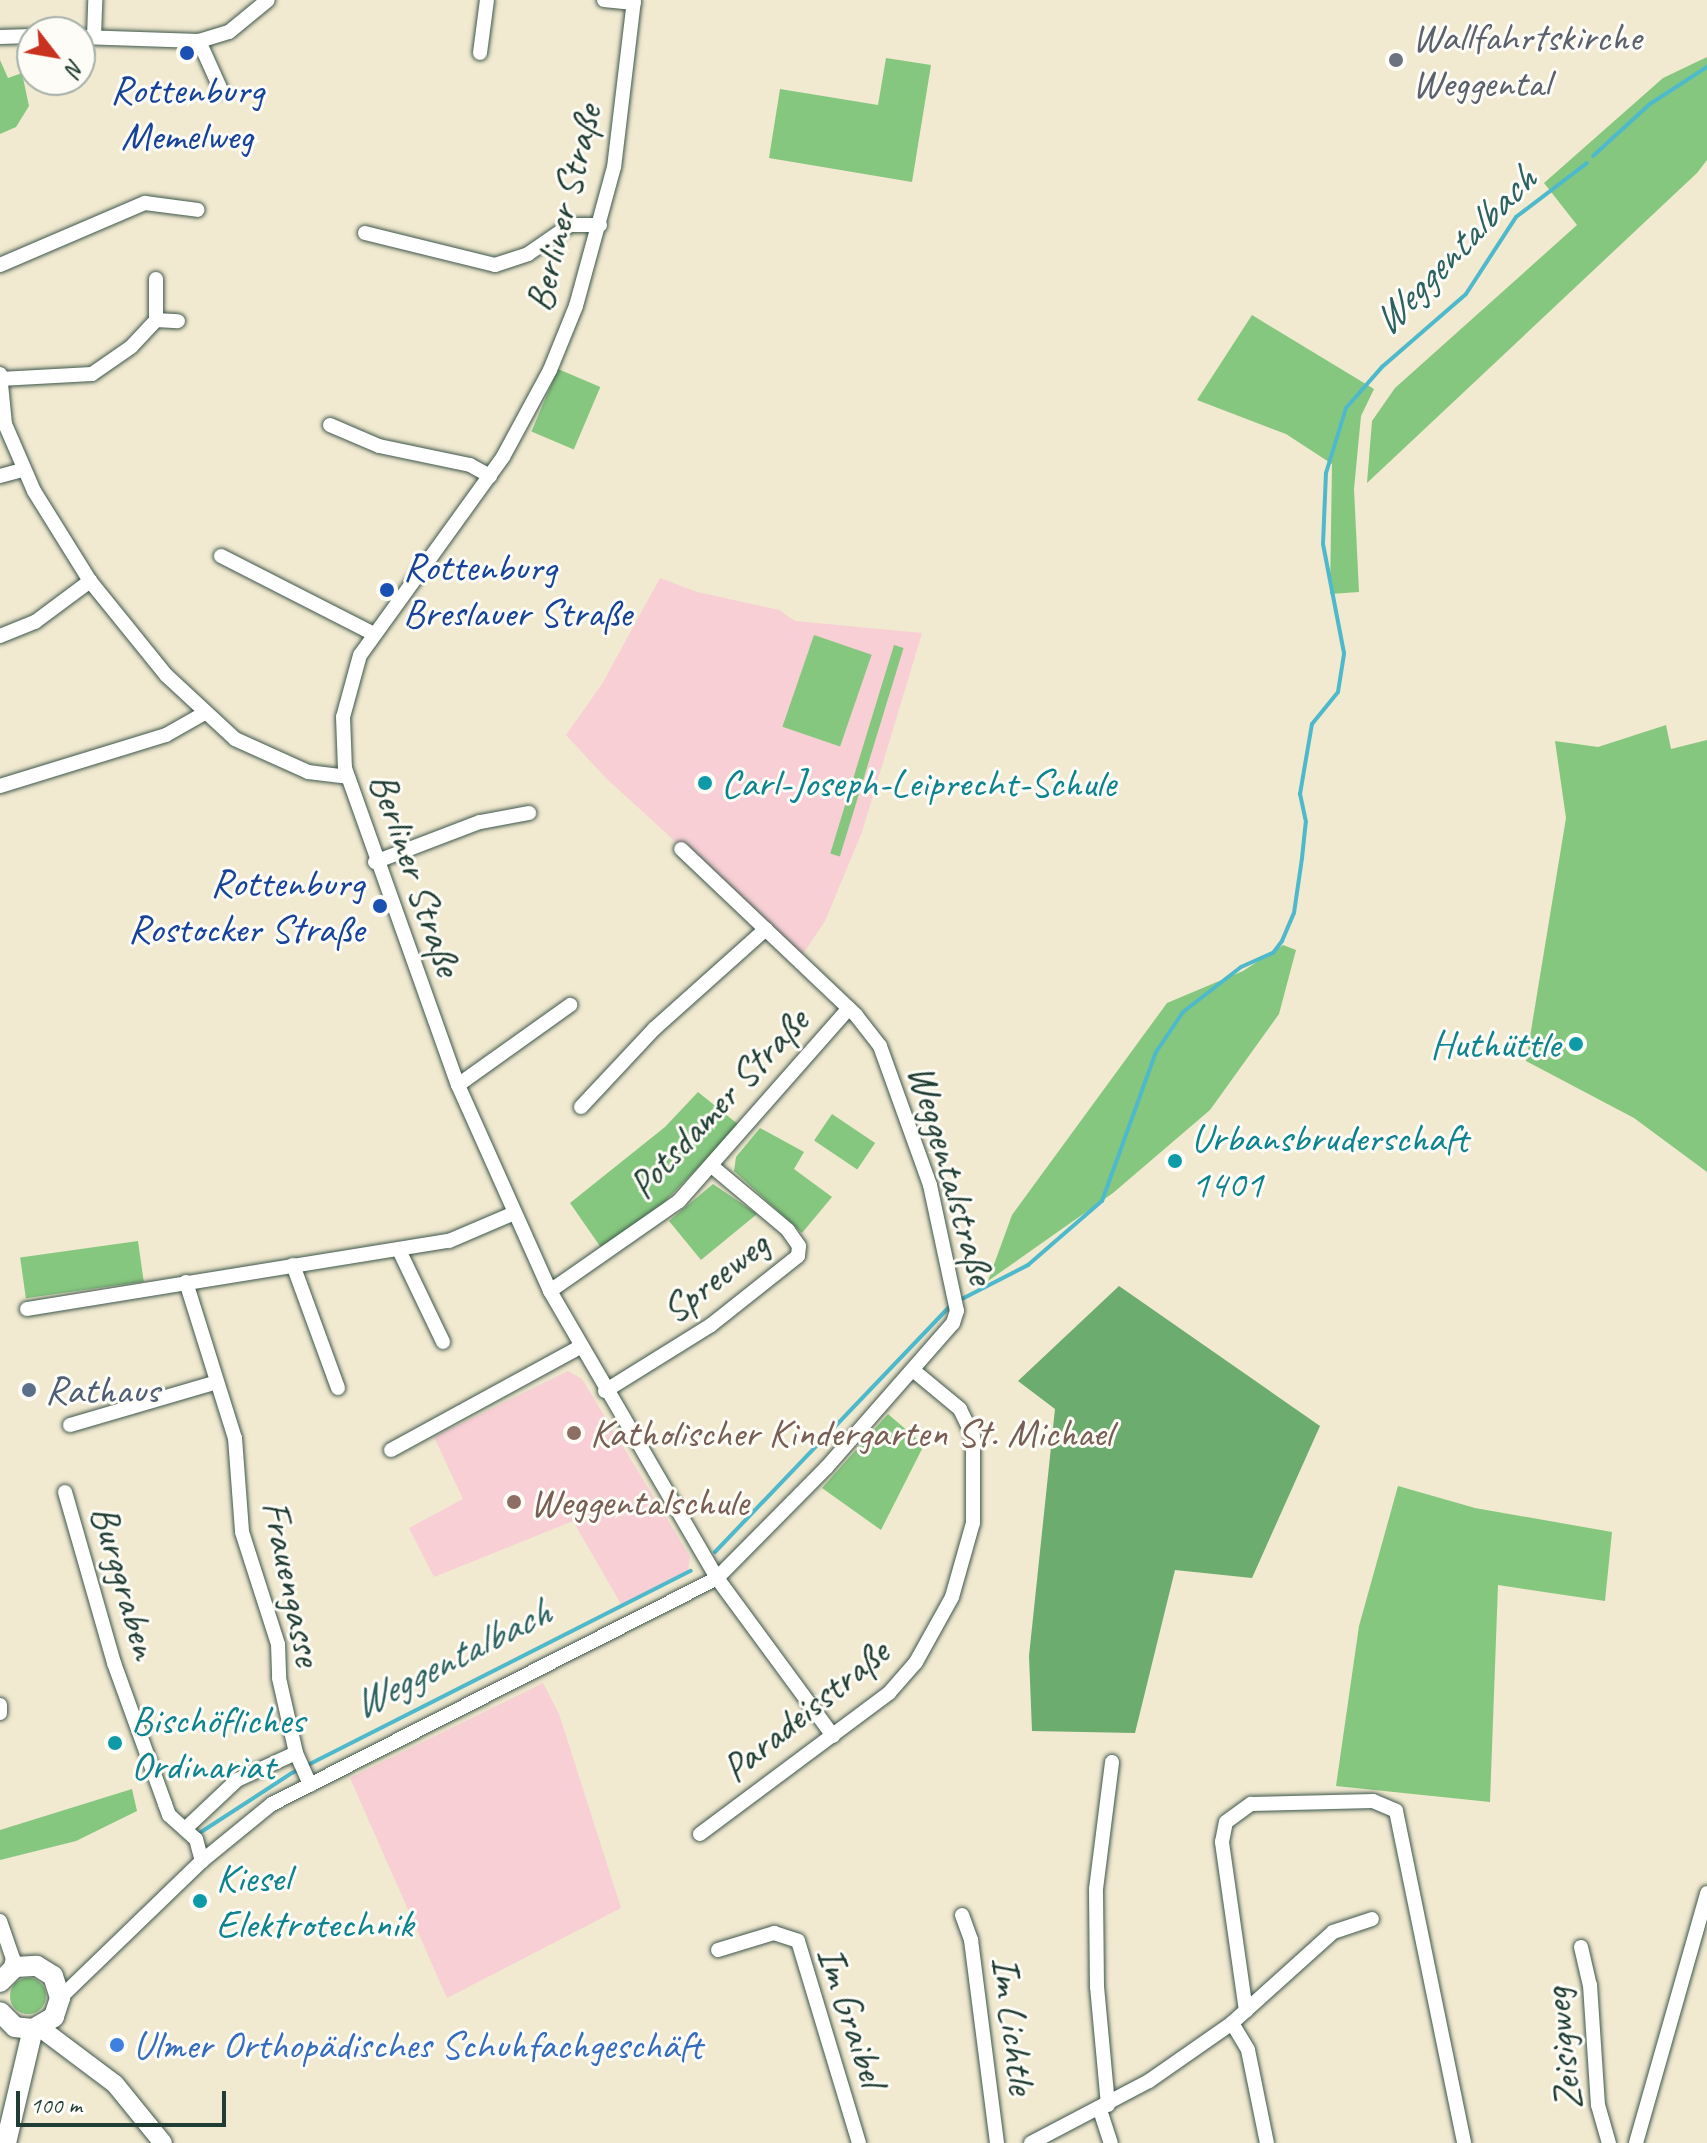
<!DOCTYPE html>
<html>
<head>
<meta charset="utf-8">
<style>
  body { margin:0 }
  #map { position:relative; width:1707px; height:2143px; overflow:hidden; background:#f1e9d0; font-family:Caveat,sans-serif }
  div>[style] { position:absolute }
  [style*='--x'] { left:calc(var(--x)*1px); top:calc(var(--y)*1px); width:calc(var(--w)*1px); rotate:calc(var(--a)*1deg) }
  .built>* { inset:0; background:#f7cfd4 }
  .green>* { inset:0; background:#86c77f; transform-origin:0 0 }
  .round { border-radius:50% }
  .forest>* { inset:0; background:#6cac6e }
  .stream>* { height:4px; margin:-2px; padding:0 2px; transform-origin:2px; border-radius:2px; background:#4fb9cc }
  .roads { filter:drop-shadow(0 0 2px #3e574b) drop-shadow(0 0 2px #3e574b) }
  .minor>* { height:14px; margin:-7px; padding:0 7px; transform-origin:7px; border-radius:7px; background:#fff }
  .tertiary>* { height:18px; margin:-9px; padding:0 9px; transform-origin:9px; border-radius:9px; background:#fff }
  .secondary>* { height:20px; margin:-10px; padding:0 10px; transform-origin:10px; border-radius:10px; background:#fff }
  .dots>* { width:22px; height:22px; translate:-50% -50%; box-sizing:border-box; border:4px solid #fdfcf7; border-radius:50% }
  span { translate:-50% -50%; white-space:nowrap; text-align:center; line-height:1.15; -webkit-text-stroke:6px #fdfcf7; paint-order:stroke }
  .worship-label { font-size:40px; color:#5b616d }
  .left { translate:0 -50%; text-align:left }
  .transit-label { font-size:40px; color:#164399 }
  .right { translate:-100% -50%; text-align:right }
  .street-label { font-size:40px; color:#1f3d34 }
  .culture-label { font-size:40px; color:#0d838f }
  .service-label { font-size:40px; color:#4e5e75 }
  .education-label { font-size:40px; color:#785e54 }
  .shop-label { font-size:40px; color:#366cbe }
  .water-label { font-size:42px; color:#2d6262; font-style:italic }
  .north { position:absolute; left:16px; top:16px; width:80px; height:80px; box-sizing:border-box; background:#fdfcf7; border:2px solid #a4b0a9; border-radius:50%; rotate:121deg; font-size:22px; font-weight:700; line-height:32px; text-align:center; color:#1f3d34 }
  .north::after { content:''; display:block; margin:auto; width:28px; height:36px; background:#c8321e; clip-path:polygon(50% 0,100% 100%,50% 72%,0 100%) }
  .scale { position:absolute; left:16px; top:2091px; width:210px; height:36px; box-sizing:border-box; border:4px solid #1f3d34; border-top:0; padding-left:10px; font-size:24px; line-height:28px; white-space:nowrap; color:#1f3d34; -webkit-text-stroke:6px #fdfcf7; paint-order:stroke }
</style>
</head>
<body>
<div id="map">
  <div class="built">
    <div style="clip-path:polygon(660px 578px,697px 592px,779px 610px,795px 621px,922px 633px,862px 832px,825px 921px,801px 957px,606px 778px,566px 735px,602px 684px)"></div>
    <div style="clip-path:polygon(568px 1371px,582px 1379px,690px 1557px,688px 1570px,621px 1604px,573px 1521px,434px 1577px,409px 1528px,463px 1499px,434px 1437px)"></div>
    <div style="clip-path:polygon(543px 1683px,559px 1714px,621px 1908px,447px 1998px,350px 1778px)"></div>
  </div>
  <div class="green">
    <div style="clip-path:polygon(1707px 57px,1707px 160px,1697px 173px,1367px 483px,1372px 421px,1395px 388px,1577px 225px,1544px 183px,1663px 78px)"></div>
    <div style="clip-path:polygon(886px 58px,931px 65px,912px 182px,769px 158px,780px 89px,878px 105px)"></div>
    <div style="clip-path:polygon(0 60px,8px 78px,22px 73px,29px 106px,16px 127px,0 134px)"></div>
    <div style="clip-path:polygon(1252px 315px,1374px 389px,1361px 416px,1354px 489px,1359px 592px,1330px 594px,1332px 464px,1286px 434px,1197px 400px)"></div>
    <div style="left:558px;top:369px;width:46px;height:68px;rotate:23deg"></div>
    <div style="left:814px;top:635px;width:61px;height:97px;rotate:19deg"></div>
    <div style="left:894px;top:645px;width:10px;height:218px;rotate:17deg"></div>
    <div style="clip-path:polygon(1666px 725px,1671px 749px,1707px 740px,1707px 1172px,1634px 1118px,1526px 1061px,1566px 818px,1555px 741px,1598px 747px)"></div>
    <div style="clip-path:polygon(1283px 945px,1296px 950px,1279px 1014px,1210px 1110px,1113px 1193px,988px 1281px,1012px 1215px,1167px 1003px,1243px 971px)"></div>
    <div style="clip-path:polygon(698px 1092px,739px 1125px,650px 1217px,602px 1249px,570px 1203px,665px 1127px)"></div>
    <div style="left:832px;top:1114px;width:52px;height:32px;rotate:34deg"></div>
    <div style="clip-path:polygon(760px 1128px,804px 1152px,794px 1169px,832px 1197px,802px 1233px,734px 1171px,736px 1157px)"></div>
    <div style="clip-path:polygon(713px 1184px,757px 1214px,701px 1260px,669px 1221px)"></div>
    <div style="left:138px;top:1241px;width:41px;height:119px;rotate:82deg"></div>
    <div style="clip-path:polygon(888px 1414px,924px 1445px,881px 1530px,822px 1488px)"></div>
    <div style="clip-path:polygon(1398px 1486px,1475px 1508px,1612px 1532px,1605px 1601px,1498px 1585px,1490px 1802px,1336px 1786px,1359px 1626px)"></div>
    <div style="clip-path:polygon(132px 1789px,137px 1811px,76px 1841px,0 1860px,0 1830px)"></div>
    <div class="round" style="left:10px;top:1978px;width:36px;height:36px"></div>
  </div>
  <div class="forest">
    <div style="clip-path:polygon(1119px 1286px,1320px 1426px,1252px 1578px,1175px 1570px,1135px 1733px,1032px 1731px,1029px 1656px,1055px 1409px,1018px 1381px)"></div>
  </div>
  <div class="stream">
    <div style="--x:1593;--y:156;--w:77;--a:-42.4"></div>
    <div style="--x:1650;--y:104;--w:68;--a:-33"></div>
    <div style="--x:958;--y:1301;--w:79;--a:-27.2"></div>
    <div style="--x:1028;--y:1265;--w:98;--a:-40.9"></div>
    <div style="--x:1102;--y:1201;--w:158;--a:-70.1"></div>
    <div style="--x:1156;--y:1052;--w:48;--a:-56"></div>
    <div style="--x:1183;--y:1012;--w:73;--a:-37.8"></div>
    <div style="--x:1241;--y:967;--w:35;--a:-24"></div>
    <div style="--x:1273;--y:953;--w:15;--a:-53"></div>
    <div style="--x:1282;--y:941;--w:30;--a:-67"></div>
    <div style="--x:1294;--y:913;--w:56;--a:-81.7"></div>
    <div style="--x:1302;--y:858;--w:36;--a:-84"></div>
    <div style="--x:1306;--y:822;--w:29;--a:-102"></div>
    <div style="--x:1300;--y:794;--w:71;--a:-80.3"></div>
    <div style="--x:1312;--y:724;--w:41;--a:-50.9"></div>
    <div style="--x:1338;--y:692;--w:39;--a:-81"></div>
    <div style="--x:1344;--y:653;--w:111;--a:-100.9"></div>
    <div style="--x:1323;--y:544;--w:71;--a:-87.6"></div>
    <div style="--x:1326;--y:473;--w:68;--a:-72.9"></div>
    <div style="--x:1346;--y:408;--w:55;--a:-48.7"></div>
    <div style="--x:1382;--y:367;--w:111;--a:-41"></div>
    <div style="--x:1466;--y:294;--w:92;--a:-57"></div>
    <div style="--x:1516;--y:217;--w:89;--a:-37.3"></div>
    <div style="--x:715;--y:1552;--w:342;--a:-46.3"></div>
    <div style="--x:201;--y:1832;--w:108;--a:-33"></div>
    <div style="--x:292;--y:1773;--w:447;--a:-26.9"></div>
  </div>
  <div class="roads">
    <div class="minor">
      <div style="--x:604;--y:0;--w:30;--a:6"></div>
      <div style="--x:634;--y:0;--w:168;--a:96.8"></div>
      <div style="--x:614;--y:167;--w:144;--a:105.3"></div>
      <div style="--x:576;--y:306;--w:69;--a:112.1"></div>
      <div style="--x:550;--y:370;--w:99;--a:118.4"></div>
      <div style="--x:503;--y:457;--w:244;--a:125.8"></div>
      <div style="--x:360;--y:655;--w:64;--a:105.3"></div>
      <div style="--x:343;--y:717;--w:51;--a:87.8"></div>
      <div style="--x:345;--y:768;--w:337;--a:70.4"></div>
      <div style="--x:458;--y:1085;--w:226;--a:65.9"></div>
      <div style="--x:550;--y:1291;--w:332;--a:59.8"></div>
      <div style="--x:717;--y:1578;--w:196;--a:53.7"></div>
      <div style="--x:0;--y:37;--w:32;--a:-2"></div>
      <div style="--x:80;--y:37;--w:119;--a:1.9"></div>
      <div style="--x:199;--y:41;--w:31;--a:-17"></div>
      <div style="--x:229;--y:32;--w:50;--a:-39.4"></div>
      <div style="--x:94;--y:37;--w:37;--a:-88"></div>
      <div style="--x:199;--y:41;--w:54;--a:65.8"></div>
      <div style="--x:480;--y:53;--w:53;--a:-82.5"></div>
      <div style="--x:365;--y:233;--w:134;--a:13.8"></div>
      <div style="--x:495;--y:265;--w:35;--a:-18"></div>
      <div style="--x:528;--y:254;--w:51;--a:-34.6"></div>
      <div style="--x:570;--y:225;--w:30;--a:0"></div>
      <div style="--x:0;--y:265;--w:158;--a:-23.2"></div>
      <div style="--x:145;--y:203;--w:53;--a:7.5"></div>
      <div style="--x:156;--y:279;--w:41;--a:90"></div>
      <div style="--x:0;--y:374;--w:50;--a:84.3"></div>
      <div style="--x:5;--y:424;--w:73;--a:66.6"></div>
      <div style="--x:34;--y:491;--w:106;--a:58.1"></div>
      <div style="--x:90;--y:581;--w:121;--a:51"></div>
      <div style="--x:166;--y:675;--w:94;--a:42.8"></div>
      <div style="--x:235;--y:739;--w:80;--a:24.3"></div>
      <div style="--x:308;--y:772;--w:38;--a:7"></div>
      <div style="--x:0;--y:379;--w:92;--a:-3.1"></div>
      <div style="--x:92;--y:374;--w:47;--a:-34.7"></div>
      <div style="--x:131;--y:347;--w:37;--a:-47"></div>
      <div style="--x:156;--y:320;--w:22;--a:3"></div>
      <div style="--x:330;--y:425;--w:53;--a:23.2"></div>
      <div style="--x:379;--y:446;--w:93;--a:11.8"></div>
      <div style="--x:470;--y:465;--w:23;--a:29"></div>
      <div style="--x:0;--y:476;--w:24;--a:-15"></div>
      <div style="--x:221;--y:556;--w:169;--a:27"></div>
      <div style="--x:0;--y:636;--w:38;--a:-22"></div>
      <div style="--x:35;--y:622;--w:69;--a:-36.7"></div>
      <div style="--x:0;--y:786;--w:174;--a:-17.1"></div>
      <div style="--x:166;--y:735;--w:43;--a:-29.6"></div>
      <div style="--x:375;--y:862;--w:112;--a:-20.9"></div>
      <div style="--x:480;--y:822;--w:50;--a:-10.4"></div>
      <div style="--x:458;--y:1085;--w:138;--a:-35.5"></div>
      <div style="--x:581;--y:1107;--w:107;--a:-46.9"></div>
      <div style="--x:654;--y:1029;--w:150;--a:-41.8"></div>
      <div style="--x:399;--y:1250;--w:102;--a:64.4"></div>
      <div style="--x:293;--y:1265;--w:131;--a:69.9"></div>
      <div style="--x:186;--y:1282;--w:164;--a:72.6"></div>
      <div style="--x:235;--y:1438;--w:94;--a:85.7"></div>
      <div style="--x:242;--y:1532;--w:118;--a:72.2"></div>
      <div style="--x:278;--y:1644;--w:34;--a:88"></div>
      <div style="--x:279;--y:1678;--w:77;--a:77.2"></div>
      <div style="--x:296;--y:1753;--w:35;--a:66"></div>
      <div style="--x:550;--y:1291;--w:157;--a:-34.9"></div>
      <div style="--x:679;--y:1201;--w:257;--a:-48.6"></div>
      <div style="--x:27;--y:1309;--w:427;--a:-9.2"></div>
      <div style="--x:449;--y:1241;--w:69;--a:-23.2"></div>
      <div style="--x:605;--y:1391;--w:125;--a:-31.9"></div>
      <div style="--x:711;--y:1325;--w:111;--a:-38.4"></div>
      <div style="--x:798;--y:1256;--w:10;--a:-84"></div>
      <div style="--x:799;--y:1246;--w:19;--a:-125"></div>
      <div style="--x:788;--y:1230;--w:98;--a:-140"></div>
      <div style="--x:70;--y:1425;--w:150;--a:-16.3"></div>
      <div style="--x:391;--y:1450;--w:215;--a:-28.6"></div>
      <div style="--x:65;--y:1492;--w:178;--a:74"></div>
      <div style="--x:114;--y:1663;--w:150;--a:70.1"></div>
      <div style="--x:165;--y:1804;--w:12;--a:70"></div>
      <div style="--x:169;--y:1815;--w:36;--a:42"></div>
      <div style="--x:196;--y:1839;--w:23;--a:75"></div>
      <div style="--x:0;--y:1705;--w:8;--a:90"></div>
      <div style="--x:185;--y:1829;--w:71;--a:-43.3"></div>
      <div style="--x:237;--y:1780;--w:65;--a:-24.6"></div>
      <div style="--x:700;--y:1834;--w:236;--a:-36.7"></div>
      <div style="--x:889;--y:1693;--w:41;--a:-48.9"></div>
      <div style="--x:916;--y:1662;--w:74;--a:-61"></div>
      <div style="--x:952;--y:1597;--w:77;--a:-74.2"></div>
      <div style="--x:973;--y:1523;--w:87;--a:-90"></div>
      <div style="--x:973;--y:1436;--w:30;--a:-116"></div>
      <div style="--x:960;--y:1409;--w:61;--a:-140.3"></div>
      <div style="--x:962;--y:1915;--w:27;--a:70"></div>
      <div style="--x:971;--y:1940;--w:205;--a:82.7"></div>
      <div style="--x:0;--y:1921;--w:39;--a:71"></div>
      <div style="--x:13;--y:1958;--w:12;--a:104"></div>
      <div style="--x:1581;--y:1947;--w:39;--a:77"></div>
      <div style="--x:1590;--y:1985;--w:120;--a:86.2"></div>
      <div style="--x:1598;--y:2105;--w:40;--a:74"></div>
      <div style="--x:718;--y:1950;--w:59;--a:-16.9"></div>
      <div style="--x:774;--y:1933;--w:25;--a:18"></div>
      <div style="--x:798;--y:1941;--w:211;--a:73.2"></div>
      <div style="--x:60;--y:1998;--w:197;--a:-44"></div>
      <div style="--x:202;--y:1861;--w:90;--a:-39.2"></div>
      <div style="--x:272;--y:1804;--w:499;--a:-26.9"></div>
      <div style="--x:717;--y:1578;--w:155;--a:-45.3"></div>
      <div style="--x:826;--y:1468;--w:193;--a:-48.8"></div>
      <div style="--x:953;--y:1323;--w:13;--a:-72"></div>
      <div style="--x:957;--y:1311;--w:129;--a:-102.1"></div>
      <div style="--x:930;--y:1185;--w:148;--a:-109.8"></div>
      <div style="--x:880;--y:1046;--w:39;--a:-128"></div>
      <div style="--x:856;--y:1015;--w:241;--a:-136.5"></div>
      <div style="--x:1246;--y:2011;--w:171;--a:-98.1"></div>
      <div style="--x:1222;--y:1842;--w:20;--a:-79"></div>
      <div style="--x:1226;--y:1822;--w:31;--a:-36"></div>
      <div style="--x:1251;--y:1804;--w:122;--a:-1.4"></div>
      <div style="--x:1373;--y:1801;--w:25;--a:23"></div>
      <div style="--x:1396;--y:1811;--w:339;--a:78.4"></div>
      <div style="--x:1232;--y:2023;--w:31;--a:59"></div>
      <div style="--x:1248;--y:2050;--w:95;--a:78.5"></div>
      <div style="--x:1108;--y:2105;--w:119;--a:-95.3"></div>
      <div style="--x:1097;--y:1987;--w:98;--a:-90.6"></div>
      <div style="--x:1096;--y:1889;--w:128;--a:-82.8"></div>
      <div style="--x:1100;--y:2110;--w:35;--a:72"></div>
      <div style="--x:1031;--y:2143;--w:133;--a:-27.7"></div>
      <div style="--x:1149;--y:2081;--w:101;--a:-34.9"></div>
      <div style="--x:1232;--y:2023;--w:136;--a:-42"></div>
      <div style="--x:1333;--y:1932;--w:41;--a:-18.4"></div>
      <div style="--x:1636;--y:2143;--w:260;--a:-74.1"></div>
    </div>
    <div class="tertiary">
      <div style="--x:39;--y:2027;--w:95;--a:36.9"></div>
      <div style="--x:115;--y:2084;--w:76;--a:50.9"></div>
    </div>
    <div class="secondary">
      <div style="--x:0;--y:1982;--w:21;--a:-45"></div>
      <div style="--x:15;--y:1967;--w:22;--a:-3"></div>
      <div style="--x:37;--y:1966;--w:19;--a:32"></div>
      <div style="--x:53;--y:1976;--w:23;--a:72"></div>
      <div style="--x:60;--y:1998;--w:20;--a:108"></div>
      <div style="--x:54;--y:2017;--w:24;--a:150"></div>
      <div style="--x:33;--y:2029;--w:18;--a:-174"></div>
      <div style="--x:15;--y:2027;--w:21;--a:-135"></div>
      <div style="--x:6;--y:2143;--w:117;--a:-76.7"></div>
    </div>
  </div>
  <div class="dots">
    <div style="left:187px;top:53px;background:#1a4fb4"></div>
    <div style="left:1396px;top:60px;background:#6b7280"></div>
    <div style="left:387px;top:590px;background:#1a4fb4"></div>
    <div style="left:705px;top:783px;background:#0f9aa8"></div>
    <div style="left:380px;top:906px;background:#1a4fb4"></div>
    <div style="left:1576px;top:1044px;background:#0f9aa8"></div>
    <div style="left:1175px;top:1161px;background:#0f9aa8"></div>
    <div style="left:29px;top:1390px;background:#5c6f8a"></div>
    <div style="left:574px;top:1433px;background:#8d6e63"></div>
    <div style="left:514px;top:1502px;background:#8d6e63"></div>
    <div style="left:115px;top:1743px;background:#0f9aa8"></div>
    <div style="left:200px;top:1901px;background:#0f9aa8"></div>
    <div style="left:117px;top:2045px;background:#3f7fe0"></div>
  </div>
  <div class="worship-label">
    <span class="left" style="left:1412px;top:60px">Wallfahrtskirche<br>Weggental</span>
  </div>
  <div class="transit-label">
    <span style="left:187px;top:113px">Rottenburg<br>Memelweg</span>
    <span class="left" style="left:403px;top:590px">Rottenburg<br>Breslauer Straße</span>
    <span class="right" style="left:364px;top:906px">Rottenburg<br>Rostocker Straße</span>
  </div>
  <div class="street-label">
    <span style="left:563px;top:208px;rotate:-76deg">Berliner Straße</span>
    <span style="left:416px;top:874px;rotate:71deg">Berliner Straße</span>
    <span style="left:718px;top:1103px;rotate:-47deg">Potsdamer Straße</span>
    <span style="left:952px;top:1174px;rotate:74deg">Weggentalstraße</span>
    <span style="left:715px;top:1277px;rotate:-38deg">Spreeweg</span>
    <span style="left:125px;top:1582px;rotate:74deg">Burggraben</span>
    <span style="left:292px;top:1583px;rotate:78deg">Frauengasse</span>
    <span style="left:805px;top:1710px;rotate:-39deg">Paradeisstraße</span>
    <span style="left:852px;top:2016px;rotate:72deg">Im Graibel</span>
    <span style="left:1014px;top:2025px;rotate:83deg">Im Lichtle</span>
    <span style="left:1562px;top:2049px;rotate:-96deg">Zeisigweg</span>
  </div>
  <div class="culture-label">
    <span class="left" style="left:721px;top:783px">Carl-Joseph-Leiprecht-Schule</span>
    <span class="right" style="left:1560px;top:1044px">Huthüttle</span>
    <span class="left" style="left:1191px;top:1161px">Urbansbruderschaft<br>1401</span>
    <span class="left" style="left:131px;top:1743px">Bischöfliches<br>Ordinariat</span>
    <span class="left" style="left:216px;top:1901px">Kiesel<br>Elektrotechnik</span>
  </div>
  <div class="service-label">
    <span class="left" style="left:45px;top:1390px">Rathaus</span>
  </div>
  <div class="education-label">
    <span class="left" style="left:590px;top:1433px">Katholischer Kindergarten St. Michael</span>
    <span class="left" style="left:530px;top:1502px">Weggentalschule</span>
  </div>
  <div class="shop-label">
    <span class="left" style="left:133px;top:2045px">Ulmer Orthopädisches Schuhfachgeschäft</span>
  </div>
  <div class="water-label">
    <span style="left:1454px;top:251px;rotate:-46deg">Weggentalbach</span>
    <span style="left:451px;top:1659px;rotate:-27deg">Weggentalbach</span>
  </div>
  <div class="north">N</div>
  <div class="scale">100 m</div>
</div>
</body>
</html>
